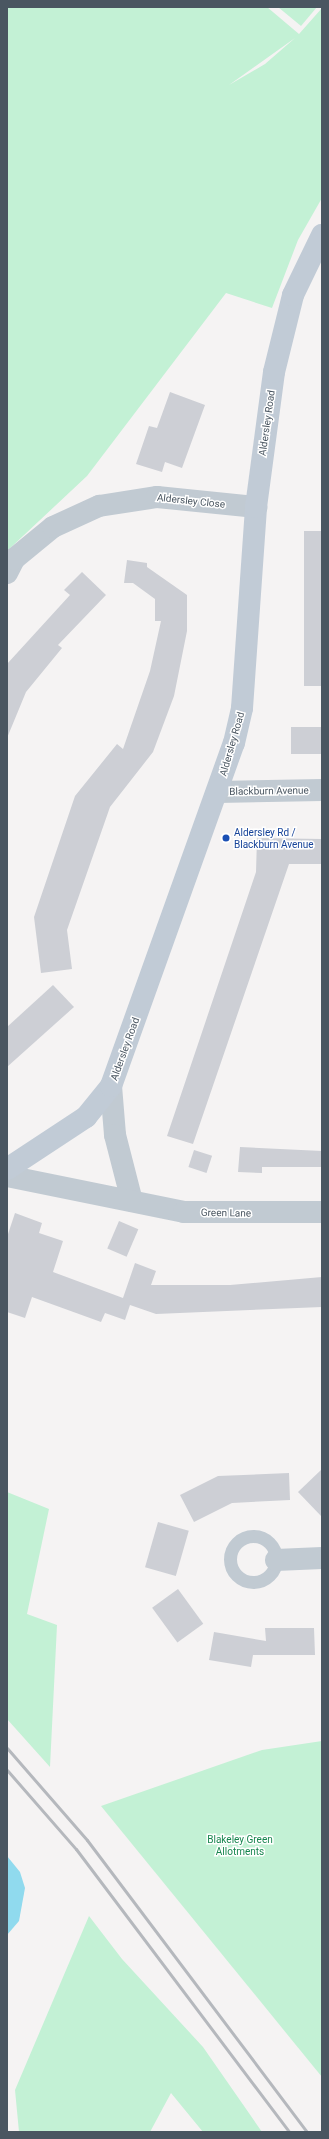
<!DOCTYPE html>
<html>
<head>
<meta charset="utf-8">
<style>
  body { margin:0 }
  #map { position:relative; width:329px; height:2139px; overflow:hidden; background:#f5f3f3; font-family:Roboto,sans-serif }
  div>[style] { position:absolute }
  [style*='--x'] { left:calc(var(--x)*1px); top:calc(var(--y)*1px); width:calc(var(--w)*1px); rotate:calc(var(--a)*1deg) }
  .green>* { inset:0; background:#c3f1d5 }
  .water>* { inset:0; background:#90daee }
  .building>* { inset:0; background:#cdcfd5; transform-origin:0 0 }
  .lane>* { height:13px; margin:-6.5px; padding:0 6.5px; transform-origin:6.5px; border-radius:6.5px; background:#c1cad2 }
  .lane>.ring { margin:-6.5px; padding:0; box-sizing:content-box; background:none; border:13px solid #c1cad2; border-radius:50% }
  .street>* { height:22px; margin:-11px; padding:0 11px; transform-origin:11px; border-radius:11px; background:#c1cad2 }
  .secondary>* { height:22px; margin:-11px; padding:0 11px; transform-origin:11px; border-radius:11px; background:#c1cbd6 }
  .rail>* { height:3px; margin:-1.5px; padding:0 1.5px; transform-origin:1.5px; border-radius:1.5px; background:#b5b8bd }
  .dots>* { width:11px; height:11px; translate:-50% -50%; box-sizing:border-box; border:2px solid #fff; border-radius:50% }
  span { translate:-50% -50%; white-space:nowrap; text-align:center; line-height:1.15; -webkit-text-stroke:3px #fff; paint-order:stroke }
  .street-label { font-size:10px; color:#4a5661 }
  .transit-label { font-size:10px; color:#164399 }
  .left { translate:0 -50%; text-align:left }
  .park-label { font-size:10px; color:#17864f }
  .frame { position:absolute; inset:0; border:8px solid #4a5661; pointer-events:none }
</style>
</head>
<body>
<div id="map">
  <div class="green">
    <div style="clip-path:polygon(evenodd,7px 7px,267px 7px,299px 34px,322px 8px,322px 198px,298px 240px,272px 308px,226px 293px,87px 476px,7px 551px,7px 7px,295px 38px,265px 64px,229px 85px,295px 38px)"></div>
    <div style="clip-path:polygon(278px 7px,317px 7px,301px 26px)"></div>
    <div style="clip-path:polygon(7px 1492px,49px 1509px,27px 1614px,57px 1625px,50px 1767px,7px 1719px)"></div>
    <div style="clip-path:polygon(322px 1741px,322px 2077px,101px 1806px,262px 1750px)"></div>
    <div style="clip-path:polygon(89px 1916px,122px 1959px,203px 2047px,262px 2132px,203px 2132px,171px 2093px,150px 2132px,19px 2132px,15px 2090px)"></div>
  </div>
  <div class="water">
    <div style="clip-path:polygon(7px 1856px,20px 1872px,25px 1888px,19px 1921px,7px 1935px)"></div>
  </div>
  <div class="building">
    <div style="clip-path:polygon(170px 392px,205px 405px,182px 468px,165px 462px,162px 472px,136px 464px,149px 426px,157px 428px)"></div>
    <div style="left:304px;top:531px;width:18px;height:155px"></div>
    <div style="clip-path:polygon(127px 560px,147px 563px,147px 567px,187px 595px,187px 631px,174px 696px,153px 752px,110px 807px,67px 930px,72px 969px,41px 973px,34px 917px,75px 796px,117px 744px,123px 749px,150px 671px,161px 621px,155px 621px,155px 599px,133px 583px,124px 583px)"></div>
    <div style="clip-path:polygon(82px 572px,106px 595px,58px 645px,62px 648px,26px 692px,7px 738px,7px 664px,70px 595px,64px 590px)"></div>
    <div style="left:322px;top:727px;width:27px;height:31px;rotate:90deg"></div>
    <div style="clip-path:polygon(257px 838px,322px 839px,322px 864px,289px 864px,193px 1144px,167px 1136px,256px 872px)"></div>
    <div style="clip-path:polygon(53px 985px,74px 1007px,7px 1067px,7px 1027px)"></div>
    <div style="clip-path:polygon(240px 1147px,322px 1151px,322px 1167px,262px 1167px,262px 1173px,238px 1172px)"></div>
    <div style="left:194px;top:1150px;width:19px;height:18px;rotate:18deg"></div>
    <div style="clip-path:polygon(15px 1213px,42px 1223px,39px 1233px,63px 1241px,53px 1272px,123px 1298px,135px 1263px,156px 1271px,151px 1285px,230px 1285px,322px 1277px,322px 1307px,156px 1314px,130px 1305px,125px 1320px,105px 1313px,101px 1322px,32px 1297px,25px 1318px,7px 1312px,7px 1237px)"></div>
    <div style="left:119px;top:1221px;width:21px;height:30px;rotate:23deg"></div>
    <div style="clip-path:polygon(322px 1469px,322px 1517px,298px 1492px)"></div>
    <div style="clip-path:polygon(289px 1473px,290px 1500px,232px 1503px,194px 1522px,180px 1495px,218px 1476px)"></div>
    <div style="left:158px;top:1522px;width:32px;height:47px;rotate:16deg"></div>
    <div style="left:178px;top:1589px;width:43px;height:32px;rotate:54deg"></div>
    <div style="clip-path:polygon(265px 1628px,314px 1628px,315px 1655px,253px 1655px,251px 1667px,209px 1660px,214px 1632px,266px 1641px)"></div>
  </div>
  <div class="lane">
    <div class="ring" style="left:230px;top:1536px;width:33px;height:33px"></div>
  </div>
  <div class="street">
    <div style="--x:7;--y:573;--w:16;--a:-63"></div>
    <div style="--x:14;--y:559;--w:50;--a:-39.4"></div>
    <div style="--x:53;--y:527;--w:51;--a:-24.5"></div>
    <div style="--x:99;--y:506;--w:59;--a:-8.8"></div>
    <div style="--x:157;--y:497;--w:100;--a:5.8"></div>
    <div style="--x:217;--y:792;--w:105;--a:-1.1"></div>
    <div style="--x:111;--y:1086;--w:49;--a:85.3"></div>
    <div style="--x:115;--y:1135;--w:68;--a:75.6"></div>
    <div style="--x:7;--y:1176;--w:181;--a:11.5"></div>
    <div style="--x:184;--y:1212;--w:138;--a:0"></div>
    <div style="--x:276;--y:1560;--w:46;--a:-2.5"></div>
  </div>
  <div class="secondary">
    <div style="--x:7;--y:1169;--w:95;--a:-33.4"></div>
    <div style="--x:86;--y:1117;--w:40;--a:-51"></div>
    <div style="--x:111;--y:1086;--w:364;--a:-70.3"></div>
    <div style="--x:234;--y:743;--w:36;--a:-77"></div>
    <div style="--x:242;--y:708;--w:201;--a:-86"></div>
    <div style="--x:256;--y:507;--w:136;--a:-82.4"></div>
    <div style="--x:274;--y:372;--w:79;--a:-76.1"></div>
    <div style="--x:293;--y:295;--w:67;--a:-64.2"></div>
  </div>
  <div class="rail">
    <div style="--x:7;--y:1748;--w:122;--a:49"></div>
    <div style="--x:87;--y:1840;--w:366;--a:53"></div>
    <div style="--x:7;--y:1770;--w:105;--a:48.9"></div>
    <div style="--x:76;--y:1849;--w:354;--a:53"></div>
  </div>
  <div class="dots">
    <div style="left:226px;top:838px;background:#1a4fb4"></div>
  </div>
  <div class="street-label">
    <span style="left:267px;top:423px;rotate:-82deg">Aldersley Road</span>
    <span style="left:191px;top:501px;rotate:6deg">Aldersley Close</span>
    <span style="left:232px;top:744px;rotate:-74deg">Aldersley Road</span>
    <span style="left:269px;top:791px;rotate:-1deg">Blackburn Avenue</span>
    <span style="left:125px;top:1049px;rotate:-70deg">Aldersley Road</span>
    <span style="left:226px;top:1213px;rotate:1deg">Green Lane</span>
  </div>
  <div class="transit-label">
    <span class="left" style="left:234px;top:838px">Aldersley Rd /<br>Blackburn Avenue</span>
  </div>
  <div class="park-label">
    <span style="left:240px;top:1845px">Blakeley Green<br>Allotments</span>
  </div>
  <div class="frame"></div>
</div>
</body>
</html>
